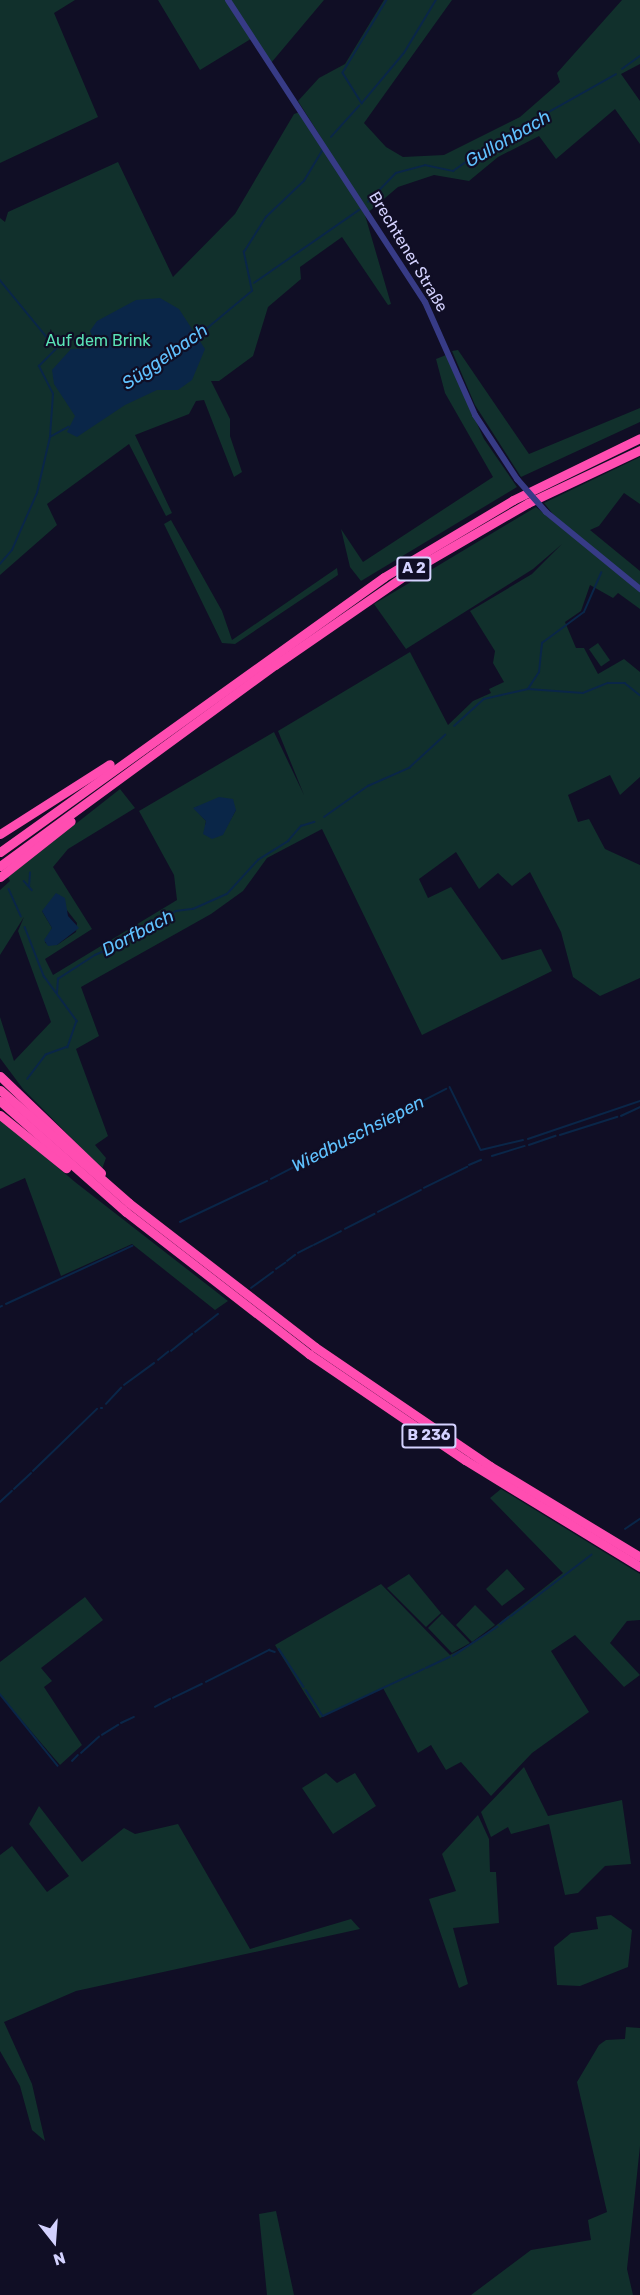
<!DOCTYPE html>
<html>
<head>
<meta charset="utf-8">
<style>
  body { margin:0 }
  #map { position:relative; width:640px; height:2295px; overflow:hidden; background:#100e25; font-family:Rubik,sans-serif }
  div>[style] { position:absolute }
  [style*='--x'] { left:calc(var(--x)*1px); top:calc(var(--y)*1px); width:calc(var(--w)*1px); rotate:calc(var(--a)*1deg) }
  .green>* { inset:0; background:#11302c; transform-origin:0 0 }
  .water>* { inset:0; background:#0a2648 }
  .stream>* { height:1.5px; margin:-0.75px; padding:0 0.75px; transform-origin:0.75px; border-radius:0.75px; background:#0a2648 }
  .minor>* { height:6px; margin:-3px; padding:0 3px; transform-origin:3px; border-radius:3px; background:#373b86 }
  .highway>* { height:9px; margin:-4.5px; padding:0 4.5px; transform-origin:4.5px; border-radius:4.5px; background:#ff4db1 }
  .minor-bridge>* { height:6px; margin:-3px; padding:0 3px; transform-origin:3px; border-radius:3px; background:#373b86 }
  span { translate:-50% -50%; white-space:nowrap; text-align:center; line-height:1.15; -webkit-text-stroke:4.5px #100e25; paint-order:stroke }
  .shield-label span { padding:2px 4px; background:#100e25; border:2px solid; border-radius:4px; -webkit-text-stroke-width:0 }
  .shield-label { font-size:15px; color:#d4d2ff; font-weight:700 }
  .street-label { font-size:16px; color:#d4d2ff }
  .park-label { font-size:16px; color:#5ae3b6 }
  .water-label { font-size:18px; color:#60c2ff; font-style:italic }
  .north { position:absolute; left:24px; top:2211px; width:60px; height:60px; -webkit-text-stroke:4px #100e25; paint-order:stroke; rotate:163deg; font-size:16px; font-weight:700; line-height:24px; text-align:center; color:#d4d2ff }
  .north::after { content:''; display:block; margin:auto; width:21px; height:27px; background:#d4d2ff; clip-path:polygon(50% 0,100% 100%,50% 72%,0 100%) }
</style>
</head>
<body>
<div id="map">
  <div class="green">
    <div style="clip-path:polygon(0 0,75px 0,54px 13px,98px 117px,0 163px)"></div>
    <div style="clip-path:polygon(158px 0,324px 0,271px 63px,254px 37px,200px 70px)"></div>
    <div style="clip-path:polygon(384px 0,452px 0,364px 123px,386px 147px,403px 157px,444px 155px,520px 117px,560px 82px,557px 73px,622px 0,640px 0,640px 64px,621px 74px,640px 101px,640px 144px,615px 109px,556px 159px,539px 136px,498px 157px,469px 181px,434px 175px,398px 187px,365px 215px,391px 304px,388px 305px,342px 237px,300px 267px,301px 279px,268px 307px,253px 356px,219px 381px,211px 381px,230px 419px,230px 436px,242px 472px,234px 477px,204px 400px,196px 401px,189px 414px,135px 435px,172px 513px,166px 516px,129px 444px,47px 504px,57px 525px,0 575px,0 218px,5px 222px,8px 212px,118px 162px,173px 277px,235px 214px,294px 114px,300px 112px,322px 139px,298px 101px,319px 78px,345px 64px)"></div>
    <div style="clip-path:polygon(458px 350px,529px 454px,640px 408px,640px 422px,521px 477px,475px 405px,452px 351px)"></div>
    <div style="clip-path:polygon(446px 355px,484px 439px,517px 487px,361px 581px,350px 567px,341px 529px,363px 562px,493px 477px,445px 393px,436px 359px)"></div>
    <div style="clip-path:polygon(evenodd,640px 457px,640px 504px,624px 493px,599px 526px,590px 530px,640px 571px,640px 609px,618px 593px,613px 598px,590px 585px,581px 611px,565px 622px,576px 648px,584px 648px,598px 674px,624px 659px,640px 672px,640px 777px,620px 795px,610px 775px,568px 795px,578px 822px,589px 819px,605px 849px,640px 865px,640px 978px,600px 996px,573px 977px,561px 932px,530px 872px,512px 886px,498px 873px,479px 889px,456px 852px,419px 879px,428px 898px,451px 887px,502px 960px,541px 949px,552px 971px,422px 1035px,322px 829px,267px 858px,243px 891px,211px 914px,81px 987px,99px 1036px,76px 1049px,108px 1136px,95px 1145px,106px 1158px,102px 1169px,23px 1089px,0 1058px,0 1017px,14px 1061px,51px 1022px,18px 931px,24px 917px,0 955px,0 890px,10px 881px,8px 877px,120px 789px,135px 808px,68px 849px,53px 867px,92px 929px,45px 959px,53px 975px,177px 900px,174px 875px,139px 811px,274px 732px,304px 795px,278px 731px,410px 652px,448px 725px,473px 701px,491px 693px,489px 689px,504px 682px,493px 663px,495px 651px,470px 611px,532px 574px,562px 544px,533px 569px,406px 649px,374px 604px,536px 507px,569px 534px,544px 503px,640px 457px,199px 806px,236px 810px,222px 835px,205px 827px,206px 821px,194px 808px,199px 806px,640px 457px,66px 909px,77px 923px,76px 932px,57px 945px,45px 943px,52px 928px,42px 911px,66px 909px)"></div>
    <div style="clip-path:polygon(171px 520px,222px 611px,232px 640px,337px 568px,338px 575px,235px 644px,222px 643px,164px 524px)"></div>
    <div style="left:598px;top:643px;width:21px;height:11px;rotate:55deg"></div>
    <div style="clip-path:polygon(0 1118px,75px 1182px,228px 1301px,215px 1310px,132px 1244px,61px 1276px,25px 1178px,0 1189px)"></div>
    <div style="clip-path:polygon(501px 1489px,640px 1574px,640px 1620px,627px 1621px,610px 1643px,640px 1675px,624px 1687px,575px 1635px,551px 1651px,589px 1712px,532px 1753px,491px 1796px,461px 1762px,446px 1770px,431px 1745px,418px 1753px,383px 1688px,320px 1718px,275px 1645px,381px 1584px,450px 1655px,475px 1642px,563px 1573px,490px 1498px)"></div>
    <div style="clip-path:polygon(507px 1569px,525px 1589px,502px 1606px,486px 1589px)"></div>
    <div style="clip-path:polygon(409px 1574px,441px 1613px,426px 1627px,387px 1588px)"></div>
    <div style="clip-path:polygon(85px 1597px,103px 1620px,41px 1668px,52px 1681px,44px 1687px,82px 1745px,60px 1765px,0 1695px,0 1662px)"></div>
    <div style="clip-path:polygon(475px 1605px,495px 1625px,472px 1642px,456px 1625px)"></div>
    <div style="clip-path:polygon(442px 1614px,470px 1643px,452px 1653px,428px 1628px)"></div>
    <div style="clip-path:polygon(524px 1767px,548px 1816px,622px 1800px,631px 1864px,605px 1866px,578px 1893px,565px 1895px,549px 1824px,511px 1834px,508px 1827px,491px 1837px,481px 1812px)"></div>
    <div style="clip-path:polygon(326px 1773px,337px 1783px,355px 1773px,376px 1806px,333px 1834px,302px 1788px)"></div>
    <div style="clip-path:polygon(39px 1806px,82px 1862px,124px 1828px,135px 1834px,178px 1824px,250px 1949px,351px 1919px,360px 1929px,76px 1991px,4px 2022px,32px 2084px,45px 2141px,32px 2130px,20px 2086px,0 2051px,0 1855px,12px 1846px,47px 1892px,69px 1876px,29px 1824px)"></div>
    <div style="clip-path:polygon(478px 1815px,489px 1839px,490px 1872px,496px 1872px,499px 1923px,453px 1928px,468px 1984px,459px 1988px,429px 1899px,456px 1891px,442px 1854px)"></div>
    <div style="clip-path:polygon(611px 1915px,632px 1930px,628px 1967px,580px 1986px,557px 1985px,554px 1947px,571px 1933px,598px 1929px,596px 1917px)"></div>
    <div style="clip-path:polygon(626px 2027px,640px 2028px,640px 2146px,627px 2269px,633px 2295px,471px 2295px,531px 2250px,591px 2240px,588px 2220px,607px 2212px,577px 2082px,599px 2045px,606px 2040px,625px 2039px)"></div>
    <div style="clip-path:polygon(276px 2211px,294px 2295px,267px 2295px,259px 2214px)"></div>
  </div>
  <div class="water">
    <div style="clip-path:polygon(160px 298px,179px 309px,205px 349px,192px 380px,178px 390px,157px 390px,125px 405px,77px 437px,67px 432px,75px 416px,54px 384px,52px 370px,71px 349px,88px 349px,95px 343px,90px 331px,97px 321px,136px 300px)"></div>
    <div style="clip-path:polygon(219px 797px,233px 799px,236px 810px,223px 835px,212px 839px,203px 834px,206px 821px,193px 808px)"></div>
    <div style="clip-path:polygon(56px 893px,65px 898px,68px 916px,79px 928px,57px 945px,48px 946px,44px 940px,52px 928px,42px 911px)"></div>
  </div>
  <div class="stream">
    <div style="--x:387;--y:0;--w:85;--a:121.1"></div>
    <div style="--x:343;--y:73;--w:36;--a:58"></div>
    <div style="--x:362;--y:103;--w:65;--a:-50"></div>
    <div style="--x:404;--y:53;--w:62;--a:-58.9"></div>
    <div style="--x:622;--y:69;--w:22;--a:-36"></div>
    <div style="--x:331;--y:137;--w:42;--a:-47.9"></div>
    <div style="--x:368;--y:202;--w:40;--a:-46"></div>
    <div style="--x:396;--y:173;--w:30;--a:-15"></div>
    <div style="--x:425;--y:165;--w:29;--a:12"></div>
    <div style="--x:453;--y:171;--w:47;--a:-34.7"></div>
    <div style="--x:492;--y:144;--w:142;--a:-29.4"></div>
    <div style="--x:0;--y:280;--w:80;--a:50.6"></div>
    <div style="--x:254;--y:283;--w:128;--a:-34.8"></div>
    <div style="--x:199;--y:335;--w:69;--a:-39.7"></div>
    <div style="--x:252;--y:291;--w:40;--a:-102"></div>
    <div style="--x:244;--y:252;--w:41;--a:-57.8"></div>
    <div style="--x:266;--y:217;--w:52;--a:-43.5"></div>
    <div style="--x:304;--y:181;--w:35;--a:-59"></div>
    <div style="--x:50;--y:437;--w:43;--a:-86"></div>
    <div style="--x:53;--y:394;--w:31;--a:-117"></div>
    <div style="--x:39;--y:366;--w:24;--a:-45"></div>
    <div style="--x:0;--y:564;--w:18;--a:-49"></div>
    <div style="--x:12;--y:550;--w:62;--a:-66.3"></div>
    <div style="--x:37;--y:493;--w:57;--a:-76.9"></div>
    <div style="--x:50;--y:437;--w:21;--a:-29"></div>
    <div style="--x:528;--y:689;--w:20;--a:-57"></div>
    <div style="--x:539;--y:672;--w:29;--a:-84"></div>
    <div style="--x:542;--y:643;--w:52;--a:-36.4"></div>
    <div style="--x:584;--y:612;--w:43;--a:-66.4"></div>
    <div style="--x:454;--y:726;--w:40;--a:-42"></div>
    <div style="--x:484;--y:699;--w:45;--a:-12.8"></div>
    <div style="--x:528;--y:689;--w:55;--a:4.2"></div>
    <div style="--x:583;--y:693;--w:27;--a:-22"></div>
    <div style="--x:608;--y:683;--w:17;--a:0"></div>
    <div style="--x:625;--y:683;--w:19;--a:39"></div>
    <div style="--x:324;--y:817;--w:54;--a:-35.2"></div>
    <div style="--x:368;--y:786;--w:45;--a:-23.7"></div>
    <div style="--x:409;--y:768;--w:49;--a:-42.5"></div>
    <div style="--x:24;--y:881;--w:12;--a:48"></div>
    <div style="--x:29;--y:887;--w:14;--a:-86"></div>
    <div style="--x:9;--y:889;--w:30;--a:66"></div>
    <div style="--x:25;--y:927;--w:53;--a:68.8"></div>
    <div style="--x:44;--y:976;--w:56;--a:53.7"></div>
    <div style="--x:77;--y:1021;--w:28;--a:109"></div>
    <div style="--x:68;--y:1047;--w:23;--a:160"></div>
    <div style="--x:46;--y:1055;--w:30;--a:127"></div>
    <div style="--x:57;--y:993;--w:14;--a:-86"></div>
    <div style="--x:58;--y:979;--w:44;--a:-33"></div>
    <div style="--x:95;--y:955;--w:47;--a:-23.8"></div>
    <div style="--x:138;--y:936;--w:45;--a:-33.3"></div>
    <div style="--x:176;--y:911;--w:17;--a:-7"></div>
    <div style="--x:193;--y:909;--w:37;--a:-24"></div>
    <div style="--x:227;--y:894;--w:46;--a:-47.6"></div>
    <div style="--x:258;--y:860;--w:36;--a:-32"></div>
    <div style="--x:288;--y:841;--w:20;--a:-49"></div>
    <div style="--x:301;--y:826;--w:14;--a:-17"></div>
    <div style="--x:450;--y:1087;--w:70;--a:63.8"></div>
    <div style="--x:481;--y:1150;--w:43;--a:-13.4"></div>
    <div style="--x:621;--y:1116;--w:21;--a:-25"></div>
    <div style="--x:560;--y:1135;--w:60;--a:-17.5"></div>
    <div style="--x:528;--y:1139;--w:118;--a:-18.7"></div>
    <div style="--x:529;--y:1145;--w:28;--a:-19"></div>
    <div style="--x:492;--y:1156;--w:34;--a:-17"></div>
    <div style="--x:469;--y:1165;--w:13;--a:-23"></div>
    <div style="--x:271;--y:1179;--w:197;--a:-27.2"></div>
    <div style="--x:424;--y:1188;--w:48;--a:-26"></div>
    <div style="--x:378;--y:1212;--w:48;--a:-27.1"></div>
    <div style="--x:180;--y:1222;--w:96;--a:-25.2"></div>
    <div style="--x:345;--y:1229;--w:33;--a:-27"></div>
    <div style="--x:314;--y:1245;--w:30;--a:-27"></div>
    <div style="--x:298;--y:1253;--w:16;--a:-27"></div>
    <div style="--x:287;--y:1261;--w:10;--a:-37"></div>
    <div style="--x:276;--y:1269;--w:11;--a:-34"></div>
    <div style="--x:251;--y:1288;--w:27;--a:-36"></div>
    <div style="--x:6;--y:1304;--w:139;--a:-24.7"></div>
    <div style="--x:0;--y:1307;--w:2;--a:-27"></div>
    <div style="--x:195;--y:1332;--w:29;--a:-38"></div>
    <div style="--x:171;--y:1351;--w:27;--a:-39"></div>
    <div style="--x:158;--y:1360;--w:13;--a:-39"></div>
    <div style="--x:124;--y:1385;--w:37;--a:-36"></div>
    <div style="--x:106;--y:1404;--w:22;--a:-47"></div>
    <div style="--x:101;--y:1408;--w:1;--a:0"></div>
    <div style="--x:33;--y:1471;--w:89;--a:-44.1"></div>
    <div style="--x:14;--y:1489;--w:23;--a:-43"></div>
    <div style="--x:0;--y:1502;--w:16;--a:-43"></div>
    <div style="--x:625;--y:1529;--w:18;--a:-34"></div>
    <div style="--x:511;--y:1616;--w:101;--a:-37.3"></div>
    <div style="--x:500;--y:1624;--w:11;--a:-38"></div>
    <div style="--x:279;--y:1649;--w:45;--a:56.7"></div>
    <div style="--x:453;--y:1656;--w:53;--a:-33.4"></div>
    <div style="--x:426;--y:1668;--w:26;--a:-25"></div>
    <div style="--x:206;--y:1682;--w:71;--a:-26.9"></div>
    <div style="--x:269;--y:1650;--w:6;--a:18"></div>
    <div style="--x:306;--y:1690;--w:31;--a:57"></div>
    <div style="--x:323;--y:1716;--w:111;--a:-25"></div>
    <div style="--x:0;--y:1694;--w:92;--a:51.1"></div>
    <div style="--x:173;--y:1698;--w:32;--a:-26"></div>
    <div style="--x:155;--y:1707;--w:17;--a:-28"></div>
    <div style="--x:121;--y:1723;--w:14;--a:-25"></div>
    <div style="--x:102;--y:1735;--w:19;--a:-32"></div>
    <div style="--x:81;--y:1753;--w:24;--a:-42"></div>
    <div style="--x:72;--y:1761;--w:8;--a:-45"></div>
  </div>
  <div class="minor">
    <div style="--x:228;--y:0;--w:361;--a:56.9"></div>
    <div style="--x:425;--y:302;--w:124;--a:66.1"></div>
    <div style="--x:475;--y:415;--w:77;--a:56.7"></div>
    <div style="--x:546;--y:512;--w:122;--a:39.3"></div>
  </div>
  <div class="highway">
    <div style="--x:0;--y:834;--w:130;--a:-32.5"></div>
    <div style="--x:0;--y:852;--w:472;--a:-35.6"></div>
    <div style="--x:384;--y:577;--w:150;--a:-30.8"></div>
    <div style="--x:513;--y:500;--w:141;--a:-26"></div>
    <div style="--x:0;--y:866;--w:341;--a:-36.2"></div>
    <div style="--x:275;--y:665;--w:169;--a:-34.6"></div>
    <div style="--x:414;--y:569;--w:132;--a:-30.1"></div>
    <div style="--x:528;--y:503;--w:124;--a:-25.3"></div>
    <div style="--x:0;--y:877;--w:90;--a:-38.3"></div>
    <div style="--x:0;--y:1076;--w:140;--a:43.8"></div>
    <div style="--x:0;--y:1090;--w:171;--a:41.2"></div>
    <div style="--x:129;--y:1203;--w:235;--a:37.7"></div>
    <div style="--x:315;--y:1347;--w:212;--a:34.2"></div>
    <div style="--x:490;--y:1466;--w:175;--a:31.2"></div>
    <div style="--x:0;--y:1101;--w:168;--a:41.4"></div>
    <div style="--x:126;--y:1212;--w:232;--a:37.8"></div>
    <div style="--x:309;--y:1354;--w:189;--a:34.2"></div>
    <div style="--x:465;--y:1460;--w:205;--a:31.4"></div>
    <div style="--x:0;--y:1115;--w:85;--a:38.8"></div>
  </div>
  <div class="minor-bridge">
    <div style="--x:517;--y:479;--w:44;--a:48.7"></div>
  </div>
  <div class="shield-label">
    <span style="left:414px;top:569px">A 2</span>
    <span style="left:429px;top:1436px">B 236</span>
  </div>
  <div class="street-label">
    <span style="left:408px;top:252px;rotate:59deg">Brechtener Straße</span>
  </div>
  <div class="park-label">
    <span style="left:98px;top:341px">Auf dem Brink</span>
  </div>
  <div class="water-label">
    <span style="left:508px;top:139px;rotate:-30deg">Gullohbach</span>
    <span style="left:165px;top:357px;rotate:-35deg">Süggelbach</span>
    <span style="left:138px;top:933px;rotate:-28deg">Dorfbach</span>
    <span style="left:358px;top:1134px;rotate:-27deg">Wiedbuschsiepen</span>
  </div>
  <div class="north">N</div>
</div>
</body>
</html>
